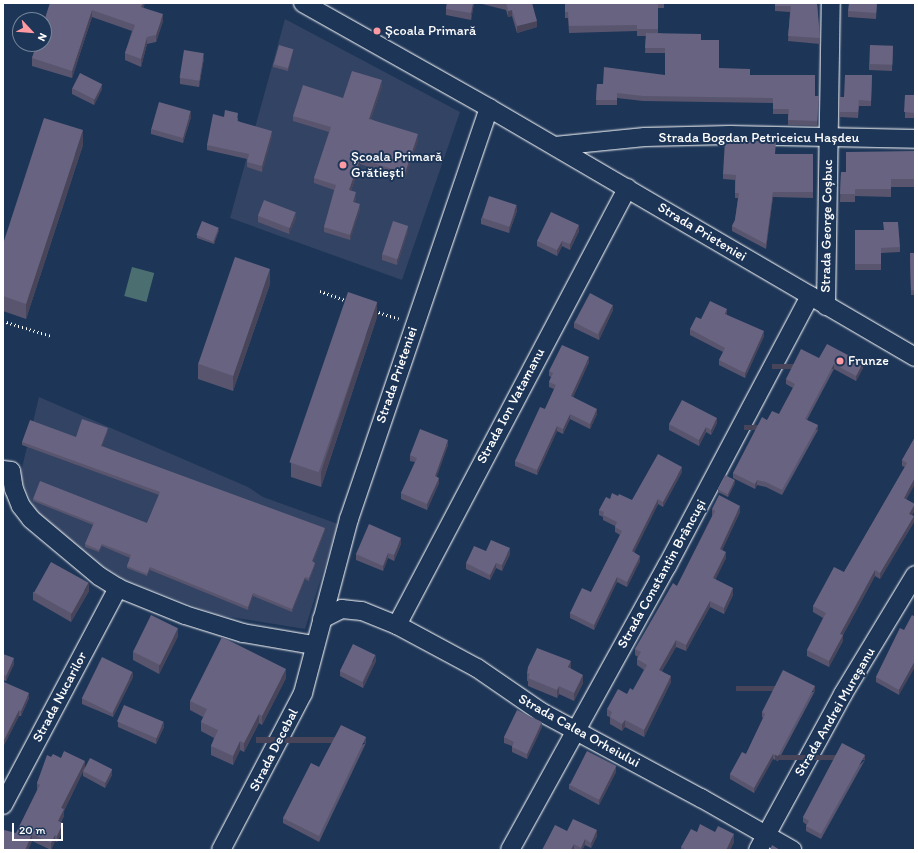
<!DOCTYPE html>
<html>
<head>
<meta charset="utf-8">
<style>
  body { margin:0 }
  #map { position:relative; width:918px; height:853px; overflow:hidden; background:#1d3557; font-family:Itim,sans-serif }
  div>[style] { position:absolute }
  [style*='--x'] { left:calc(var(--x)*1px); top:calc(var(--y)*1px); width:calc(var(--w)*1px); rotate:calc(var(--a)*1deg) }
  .built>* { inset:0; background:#334363 }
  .green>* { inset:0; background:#4b6f70; transform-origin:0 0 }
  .path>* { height:2.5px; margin-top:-1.25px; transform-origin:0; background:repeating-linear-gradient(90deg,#fff 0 1px,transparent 0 4px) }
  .roads { filter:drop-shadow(0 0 1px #fff) drop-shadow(0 0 1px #fff) }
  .minor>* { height:18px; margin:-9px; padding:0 9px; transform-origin:9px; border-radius:9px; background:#1d3557 }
  .wall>* { inset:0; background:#59556e; transform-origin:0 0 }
  .shaded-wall>* { inset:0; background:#48455a; transform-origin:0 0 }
  .building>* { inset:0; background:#676380; transform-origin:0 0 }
  .dots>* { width:11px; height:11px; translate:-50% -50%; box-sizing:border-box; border:2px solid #1d3557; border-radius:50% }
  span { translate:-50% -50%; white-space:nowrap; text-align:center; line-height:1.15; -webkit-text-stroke:4px #1d3557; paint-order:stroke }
  .poi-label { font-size:14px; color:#fff }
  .left { translate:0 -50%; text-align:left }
  .street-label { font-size:14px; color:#fff }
  .frame { position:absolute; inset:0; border:4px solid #fff; pointer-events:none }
  .north { position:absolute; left:12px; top:12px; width:40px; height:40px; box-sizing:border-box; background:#1d3557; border:1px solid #77869a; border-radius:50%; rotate:116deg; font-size:11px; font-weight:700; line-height:16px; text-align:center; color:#fff }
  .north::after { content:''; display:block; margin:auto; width:14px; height:18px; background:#ff9aa2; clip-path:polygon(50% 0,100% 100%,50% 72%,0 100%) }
  .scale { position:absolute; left:12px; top:823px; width:51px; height:18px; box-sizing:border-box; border:2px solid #fff; border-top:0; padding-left:5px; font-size:12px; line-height:14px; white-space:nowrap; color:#fff; -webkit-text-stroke:3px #1d3557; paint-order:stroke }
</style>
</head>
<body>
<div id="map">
  <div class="built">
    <div style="clip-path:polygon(285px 19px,460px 112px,402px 280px,230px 218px)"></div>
    <div style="clip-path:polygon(39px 397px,248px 487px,263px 497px,338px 524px,305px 629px,218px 615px,127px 581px,90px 559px,39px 518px,20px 476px)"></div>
  </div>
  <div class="green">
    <div style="left:132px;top:267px;width:23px;height:30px;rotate:15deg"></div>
  </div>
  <div class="path">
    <div style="--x:320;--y:291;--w:30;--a:20"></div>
    <div style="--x:375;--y:311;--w:25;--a:18"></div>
    <div style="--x:3;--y:321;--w:50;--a:17.4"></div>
  </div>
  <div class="roads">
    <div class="minor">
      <div style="--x:303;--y:3;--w:214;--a:29.4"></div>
      <div style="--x:489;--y:108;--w:493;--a:30.3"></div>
      <div style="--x:555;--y:146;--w:90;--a:-5.7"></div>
      <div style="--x:645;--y:137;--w:85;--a:-1.3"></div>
      <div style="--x:730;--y:135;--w:185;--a:1.2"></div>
      <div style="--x:826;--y:306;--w:303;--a:-89.1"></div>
      <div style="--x:3;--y:470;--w:8;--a:7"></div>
      <div style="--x:11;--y:471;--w:18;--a:81"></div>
      <div style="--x:14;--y:489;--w:18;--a:68"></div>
      <div style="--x:21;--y:506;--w:16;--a:52"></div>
      <div style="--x:31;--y:519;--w:89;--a:40"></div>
      <div style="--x:99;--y:576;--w:22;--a:32"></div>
      <div style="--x:118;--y:588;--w:72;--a:21.9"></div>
      <div style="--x:185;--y:615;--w:61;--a:17.2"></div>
      <div style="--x:243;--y:633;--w:72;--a:9.6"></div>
      <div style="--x:322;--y:619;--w:22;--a:-27"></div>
      <div style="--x:342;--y:609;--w:20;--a:6"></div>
      <div style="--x:362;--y:611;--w:38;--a:22"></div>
      <div style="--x:397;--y:625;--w:91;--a:28.3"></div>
      <div style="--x:477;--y:668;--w:78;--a:34.5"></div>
      <div style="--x:541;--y:712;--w:182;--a:28.3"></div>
      <div style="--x:701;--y:798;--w:105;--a:29.7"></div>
      <div style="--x:397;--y:625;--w:494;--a:-62.2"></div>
      <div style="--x:3;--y:805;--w:246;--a:-62.1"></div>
      <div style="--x:221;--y:850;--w:177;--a:-62.4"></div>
      <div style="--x:303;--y:693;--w:180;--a:-75.2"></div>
      <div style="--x:349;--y:519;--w:434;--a:-71.2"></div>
      <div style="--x:510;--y:850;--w:325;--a:-61.1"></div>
      <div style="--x:667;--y:566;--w:306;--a:-62.1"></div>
      <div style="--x:758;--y:850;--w:178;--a:-61.4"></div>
      <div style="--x:843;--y:694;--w:139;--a:-58.8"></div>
    </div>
  </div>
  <div class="wall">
    <div style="clip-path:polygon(50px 3px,145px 3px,143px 8px,163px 21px,156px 42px,147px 44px,141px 67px,125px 60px,125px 53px,132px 31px,92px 17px,72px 78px,32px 66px,32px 58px)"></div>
    <div style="clip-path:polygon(447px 3px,474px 3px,471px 20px,446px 15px,446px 9px)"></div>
    <div style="clip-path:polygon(478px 3px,532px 3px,537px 27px,517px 33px,512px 16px,508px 17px,506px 10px)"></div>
    <div style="clip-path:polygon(565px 3px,664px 3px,664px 8px,658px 8px,658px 33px,701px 40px,719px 68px,750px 75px,815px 96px,819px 101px,817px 126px,788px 125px,788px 114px,773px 114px,773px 103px,643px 101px,617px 98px,617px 105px,596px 105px,597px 84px,603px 84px,665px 75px,665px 53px,645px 53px,646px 36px,637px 36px,637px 31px,569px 33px,568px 18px,565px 18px)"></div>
    <div style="clip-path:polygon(817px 3px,820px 44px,788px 41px,790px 12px,775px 11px,775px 6px)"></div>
    <div style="clip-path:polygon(877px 3px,876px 19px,848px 17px,848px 11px)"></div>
    <div style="clip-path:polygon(893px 46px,892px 71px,869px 70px,869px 64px)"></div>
    <div style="clip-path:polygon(293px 51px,288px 71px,273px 67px,273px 64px)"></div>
    <div style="clip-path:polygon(204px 58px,199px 87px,180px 84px,180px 78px)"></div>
    <div style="clip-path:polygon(872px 75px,871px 106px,859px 106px,858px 118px,840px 117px,840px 97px,844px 97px)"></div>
    <div style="clip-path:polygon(382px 86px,371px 119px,418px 140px,405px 179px,360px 164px,351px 191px,356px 198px,355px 202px,360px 209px,350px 240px,324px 232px,324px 227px,334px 190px,314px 183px,314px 178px,329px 132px,293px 121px,293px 116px,343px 98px)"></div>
    <div style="clip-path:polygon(72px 88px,102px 89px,94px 105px,72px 94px)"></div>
    <div style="left:905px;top:95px;width:10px;height:23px"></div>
    <div style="clip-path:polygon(191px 117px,183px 143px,151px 134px,151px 129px)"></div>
    <div style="clip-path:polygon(224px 117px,238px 118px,238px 121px,272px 136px,262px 172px,247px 167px,247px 159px,207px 150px,207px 145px)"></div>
    <div style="clip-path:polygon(83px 145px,26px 319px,3px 311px,3px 244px)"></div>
    <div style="clip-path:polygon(915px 151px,915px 187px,891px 187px,891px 197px,855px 196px,855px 202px,840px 202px,841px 172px,846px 172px)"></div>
    <div style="clip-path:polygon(775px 154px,813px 154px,813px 198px,773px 197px,766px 249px,732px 231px,732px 226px,735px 220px,738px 198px,735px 198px,735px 180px,723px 179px,723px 174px)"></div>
    <div style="clip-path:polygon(517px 211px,509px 233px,481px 224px,481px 218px)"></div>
    <div style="clip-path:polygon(258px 216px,296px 218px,289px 234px,258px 222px)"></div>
    <div style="clip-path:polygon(219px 230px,214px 244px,197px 238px,197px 235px)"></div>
    <div style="clip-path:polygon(855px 230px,900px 247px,900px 252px,881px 253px,881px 270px,855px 270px)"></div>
    <div style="clip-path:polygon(408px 231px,397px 265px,382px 260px,382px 254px)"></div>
    <div style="clip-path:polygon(579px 231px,570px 250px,562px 246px,557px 256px,537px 246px,537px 241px)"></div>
    <div style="clip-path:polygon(915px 253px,915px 295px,911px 295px,910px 259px)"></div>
    <div style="clip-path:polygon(270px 284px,233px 391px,198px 379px,198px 364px)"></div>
    <div style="clip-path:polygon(613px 310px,599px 340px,574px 328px,574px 322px)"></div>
    <div style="clip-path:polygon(727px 314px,727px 315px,764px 336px,745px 378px,719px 365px,719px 360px,723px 352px,690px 335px,690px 329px,701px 319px)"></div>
    <div style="clip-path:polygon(377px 317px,321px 487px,291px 477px,291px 463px)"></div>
    <div style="clip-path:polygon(819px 358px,863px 368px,856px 381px,834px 369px,807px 420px,818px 430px,782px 495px,766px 487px,757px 485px,755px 489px,733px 478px,733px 473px,767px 420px,779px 414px,793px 388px,786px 384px,786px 379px)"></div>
    <div style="clip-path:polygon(589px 362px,573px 397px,597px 414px,590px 429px,570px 419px,563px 434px,557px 431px,537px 475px,515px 466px,515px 461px,545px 409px,554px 389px,549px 387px,549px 382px,551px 377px,549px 376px,549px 371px)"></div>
    <div style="clip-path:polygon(717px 423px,711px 435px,706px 432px,699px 446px,669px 430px,669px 424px)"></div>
    <div style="clip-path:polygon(108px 431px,102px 446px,325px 530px,313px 562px,315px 565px,309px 581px,305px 579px,292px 612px,253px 596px,248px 610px,150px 570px,147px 576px,127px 568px,127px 566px,130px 558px,102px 546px,99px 552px,85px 547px,85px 544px,93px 525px,33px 501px,33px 499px,147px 523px,159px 495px,22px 445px,22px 442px,76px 437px)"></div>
    <div style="clip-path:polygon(915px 437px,906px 500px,915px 510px,912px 515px,914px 522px,880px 579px,875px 576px,843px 635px,843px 641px,829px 667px,807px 656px,807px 650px,823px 618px,813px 612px,813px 606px,844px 572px,905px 467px,902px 466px,902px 460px)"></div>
    <div style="clip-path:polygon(448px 445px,436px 477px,439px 483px,427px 510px,401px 499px,401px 493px,415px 462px,410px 461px,410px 455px)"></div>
    <div style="clip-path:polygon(682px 472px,663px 507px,658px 504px,634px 552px,640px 561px,627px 587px,617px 582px,594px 630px,570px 618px,570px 613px,591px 592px,620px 535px,615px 532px,615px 526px,603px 520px,603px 517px,599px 515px,599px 510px,610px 499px,618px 496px,632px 500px)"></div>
    <div style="clip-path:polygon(735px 483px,728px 497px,718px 492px,718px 489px)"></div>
    <div style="clip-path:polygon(712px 509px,740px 512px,722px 550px,726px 558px,715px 579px,733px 595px,724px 614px,710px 607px,686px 651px,676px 647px,662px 671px,671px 682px,644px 737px,625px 727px,622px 731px,610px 724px,610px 717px,607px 716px,607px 709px,633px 690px,644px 670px,637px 665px,637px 659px,638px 657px,635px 655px,635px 649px,677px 586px,712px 516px)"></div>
    <div style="clip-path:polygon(401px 544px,394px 561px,388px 558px,383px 571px,356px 560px,356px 554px)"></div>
    <div style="clip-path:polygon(486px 551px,510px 554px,502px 571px,496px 568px,490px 580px,466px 569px,466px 563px)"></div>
    <div style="clip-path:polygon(89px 591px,71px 622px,33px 600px,33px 592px)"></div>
    <div style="clip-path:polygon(900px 628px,899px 695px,876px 682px,876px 677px)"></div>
    <div style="clip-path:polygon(178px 636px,159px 674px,133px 660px,133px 652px)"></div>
    <div style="clip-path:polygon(3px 654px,14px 664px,6px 681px,3px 680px)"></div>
    <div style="clip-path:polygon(376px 661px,363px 688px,340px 676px,340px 671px)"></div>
    <div style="clip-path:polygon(571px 669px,583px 683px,574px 701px,559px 694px,557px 698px,528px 686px,528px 681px,527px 681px,527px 673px)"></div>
    <div style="clip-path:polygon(133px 677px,113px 717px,82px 704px,82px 698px)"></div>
    <div style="clip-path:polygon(286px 678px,262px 725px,259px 723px,244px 752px,240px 750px,233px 765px,211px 755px,211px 746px,214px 738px,201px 731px,201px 722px,203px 717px,190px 710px,190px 701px)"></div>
    <div style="clip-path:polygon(3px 684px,29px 698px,21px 716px,19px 716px,3px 747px)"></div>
    <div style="clip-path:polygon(815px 691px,778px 761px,773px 759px,754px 793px,730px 779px,730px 774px,746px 754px,763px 718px,762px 717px,762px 712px)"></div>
    <div style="clip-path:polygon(118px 722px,164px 727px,156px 744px,118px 727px)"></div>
    <div style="clip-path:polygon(542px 727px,527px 759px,512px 752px,512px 746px,504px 743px,504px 737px)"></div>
    <div style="clip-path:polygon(366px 743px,319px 842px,283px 823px,283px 818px,319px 767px)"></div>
    <div style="clip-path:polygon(51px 757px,61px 758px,85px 768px,112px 775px,105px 788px,83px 776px,83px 771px,64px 811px,64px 816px,61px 822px,63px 830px,57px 842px,55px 841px,51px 850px,32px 841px,28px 850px,3px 850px,16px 833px,37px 790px,37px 783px)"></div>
    <div style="clip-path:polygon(865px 760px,821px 839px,806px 831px,806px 826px,807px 825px,803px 822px,803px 817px)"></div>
    <div style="clip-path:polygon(616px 772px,599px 805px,569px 789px,569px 784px)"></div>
    <div style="clip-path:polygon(567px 831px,597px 836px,591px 848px,585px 845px,582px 850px,575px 850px,574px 849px)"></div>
    <div style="clip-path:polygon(697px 832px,734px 842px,730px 850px,681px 850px,681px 847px)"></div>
  </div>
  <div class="shaded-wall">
    <div style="clip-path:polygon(143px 3px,145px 3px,141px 15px,141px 7px)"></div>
    <div style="clip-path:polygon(473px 3px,474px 3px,471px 20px,471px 13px)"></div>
    <div style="clip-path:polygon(92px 10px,92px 17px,72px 78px,72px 71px)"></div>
    <div style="clip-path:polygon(512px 10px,512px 16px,508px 17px,508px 11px)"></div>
    <div style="clip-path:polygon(163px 14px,163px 21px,156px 42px,156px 35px)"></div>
    <div style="clip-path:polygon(537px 21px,537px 27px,517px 33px,517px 26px)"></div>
    <div style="clip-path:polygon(147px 37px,147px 44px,141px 67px,141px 59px)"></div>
    <div style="clip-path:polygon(293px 49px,293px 51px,288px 71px,288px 68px)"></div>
    <div style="clip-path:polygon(204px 53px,204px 58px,199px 87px,199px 82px)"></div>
    <div style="clip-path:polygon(382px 80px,382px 86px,369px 124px,369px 119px)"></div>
    <div style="clip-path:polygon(102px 84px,102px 89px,94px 105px,94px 99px)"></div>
    <div style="clip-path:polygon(191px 111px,191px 117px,183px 143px,183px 138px)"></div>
    <div style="clip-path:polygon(83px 130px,83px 145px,26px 319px,26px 304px)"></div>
    <div style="clip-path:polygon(272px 131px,272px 136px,262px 172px,262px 166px)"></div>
    <div style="clip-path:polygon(418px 134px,418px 140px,405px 179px,405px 173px)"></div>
    <div style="clip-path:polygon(360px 159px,360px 164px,349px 196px,349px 190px)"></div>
    <div style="clip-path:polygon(356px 192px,356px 198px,353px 207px,353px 202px)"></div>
    <div style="clip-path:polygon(773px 192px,773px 197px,766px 249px,766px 244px)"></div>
    <div style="clip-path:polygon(360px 204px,360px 209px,350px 240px,350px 235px)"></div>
    <div style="clip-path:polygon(517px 205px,517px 211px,509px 233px,509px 228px)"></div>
    <div style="clip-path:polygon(296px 212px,296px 218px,289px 234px,289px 228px)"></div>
    <div style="clip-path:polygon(579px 225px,579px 231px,570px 250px,570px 244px)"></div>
    <div style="clip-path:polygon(408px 226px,408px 231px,397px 265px,397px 259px)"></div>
    <div style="clip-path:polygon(219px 228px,219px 230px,214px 244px,214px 241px)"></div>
    <div style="clip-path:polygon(562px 241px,562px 246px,557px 256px,557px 250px)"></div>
    <div style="clip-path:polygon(270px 269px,270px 284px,233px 391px,233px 376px)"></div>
    <div style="clip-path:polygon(377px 302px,377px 317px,321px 487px,321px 472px)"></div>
    <div style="clip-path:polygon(613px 305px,613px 310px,599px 340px,599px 334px)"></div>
    <div style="clip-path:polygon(727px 309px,727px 314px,725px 319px,725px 314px)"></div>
    <div style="clip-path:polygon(764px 331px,764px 336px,745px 378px,745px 373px)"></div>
    <div style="clip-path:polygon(589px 357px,589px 362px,571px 402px,571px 396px)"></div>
    <div style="clip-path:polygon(863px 363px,863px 368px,856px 381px,856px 376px)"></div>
    <div style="left:834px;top:364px;width:5px;height:62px;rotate:90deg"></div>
    <div style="clip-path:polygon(597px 409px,597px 414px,590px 429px,590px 424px)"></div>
    <div style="clip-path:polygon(570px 414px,570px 419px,563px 434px,563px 429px)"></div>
    <div style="clip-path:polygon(717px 418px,717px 423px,711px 435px,711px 430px)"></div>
    <div style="left:818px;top:425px;width:5px;height:74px;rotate:90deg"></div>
    <div style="clip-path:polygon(557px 426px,557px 431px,537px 475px,537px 470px)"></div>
    <div style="clip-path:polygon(706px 427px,706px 432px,699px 446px,699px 440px)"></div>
    <div style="clip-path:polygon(108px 428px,108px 431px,101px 449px,101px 446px)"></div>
    <div style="clip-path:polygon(448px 440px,448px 445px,435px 482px,435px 476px)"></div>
    <div style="clip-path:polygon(682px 467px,682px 472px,663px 507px,663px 502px)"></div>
    <div style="clip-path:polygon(439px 478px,439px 483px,427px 510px,427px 504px)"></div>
    <div style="clip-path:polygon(915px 478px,915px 484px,904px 504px,904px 498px)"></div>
    <div style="clip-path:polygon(735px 480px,735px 483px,728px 497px,728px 494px)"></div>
    <div style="clip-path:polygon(757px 480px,757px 485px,755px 489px,755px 484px)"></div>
    <div style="clip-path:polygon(658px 499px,658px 504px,632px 557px,632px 551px)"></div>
    <div style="clip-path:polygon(915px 504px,915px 510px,909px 520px,909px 514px)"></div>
    <div style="clip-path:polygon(740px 506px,740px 512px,720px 555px,720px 549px)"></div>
    <div style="clip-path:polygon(914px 516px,914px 522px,880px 579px,880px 573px)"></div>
    <div style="clip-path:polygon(325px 528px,325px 530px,312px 564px,312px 561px)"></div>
    <div style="clip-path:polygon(401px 538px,401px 544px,394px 561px,394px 555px)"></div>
    <div style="clip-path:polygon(102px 544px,102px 546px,99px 552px,99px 550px)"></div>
    <div style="clip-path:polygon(510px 548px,510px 554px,502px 571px,502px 565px)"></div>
    <div style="clip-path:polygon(726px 552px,726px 558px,713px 585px,713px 578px)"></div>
    <div style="clip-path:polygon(388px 553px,388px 558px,383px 571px,383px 566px)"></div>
    <div style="clip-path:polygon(640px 556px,640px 561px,627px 587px,627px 582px)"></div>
    <div style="clip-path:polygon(315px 563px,315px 565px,309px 581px,309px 578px)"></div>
    <div style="clip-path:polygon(496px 563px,496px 568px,490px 580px,490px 575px)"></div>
    <div style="clip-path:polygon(150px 567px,150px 570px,147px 576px,147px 574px)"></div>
    <div style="clip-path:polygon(875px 570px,875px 576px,843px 635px,843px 641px,829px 667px,829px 661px,840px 634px)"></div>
    <div style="clip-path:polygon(305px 577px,305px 579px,292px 612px,292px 609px)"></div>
    <div style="clip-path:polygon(617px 577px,617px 582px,594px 630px,594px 625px)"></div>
    <div style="clip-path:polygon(89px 583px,89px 591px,71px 622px,71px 614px)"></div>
    <div style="clip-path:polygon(733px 588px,733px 595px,724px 614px,724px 608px)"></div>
    <div style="clip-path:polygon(253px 593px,253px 596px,248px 610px,248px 607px)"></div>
    <div style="clip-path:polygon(710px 601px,710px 607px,686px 651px,686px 645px)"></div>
    <div style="clip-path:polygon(178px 628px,178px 636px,159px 674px,159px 666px)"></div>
    <div style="clip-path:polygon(676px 640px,676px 647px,659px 676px,659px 670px)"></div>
    <div style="clip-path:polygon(376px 655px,376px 661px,363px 688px,363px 682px)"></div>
    <div style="clip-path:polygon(14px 658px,14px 664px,6px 681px,6px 676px)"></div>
    <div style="clip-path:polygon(571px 661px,571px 669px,568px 667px)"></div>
    <div style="clip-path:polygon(915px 661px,915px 667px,899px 695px,899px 690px)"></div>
    <div style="clip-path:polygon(286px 669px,286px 678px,262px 725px,262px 716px)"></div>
    <div style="clip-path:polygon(133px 672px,133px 677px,113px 717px,113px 712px)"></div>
    <div style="clip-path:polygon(583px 675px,583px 683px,574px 701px,574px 693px)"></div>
    <div style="clip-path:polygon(671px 676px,671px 682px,644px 737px,644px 730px)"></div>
    <div style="clip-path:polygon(559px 686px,559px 694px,557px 698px,557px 690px)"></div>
    <div style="left:815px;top:686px;width:5px;height:79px;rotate:90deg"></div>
    <div style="clip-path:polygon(29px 693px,29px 698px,21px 716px,21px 711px)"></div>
    <div style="clip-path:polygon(19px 710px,19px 716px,3px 747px,3px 742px)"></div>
    <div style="clip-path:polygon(259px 714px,259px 723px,244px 752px,244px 743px)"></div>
    <div style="clip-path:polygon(625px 720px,625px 727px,622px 731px,622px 724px)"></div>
    <div style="clip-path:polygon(164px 722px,164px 727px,156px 744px,156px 738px)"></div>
    <div style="clip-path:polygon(542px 722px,542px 727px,527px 759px,527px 754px)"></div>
    <div style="left:366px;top:737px;width:6px;height:110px;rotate:90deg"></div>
    <div style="clip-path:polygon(240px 741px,240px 750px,233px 765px,233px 756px)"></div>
    <div style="clip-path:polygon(773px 754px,773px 759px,754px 793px,754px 788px)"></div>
    <div style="left:865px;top:755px;width:5px;height:90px;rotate:90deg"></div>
    <div style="clip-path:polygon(85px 761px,85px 768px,64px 811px,64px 816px,58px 827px,58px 821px,61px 808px)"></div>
    <div style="clip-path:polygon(616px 766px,616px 772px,599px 805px,599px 799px)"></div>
    <div style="clip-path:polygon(112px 769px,112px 775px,105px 788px,105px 782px)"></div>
    <div style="clip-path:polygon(63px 823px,63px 830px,57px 842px,57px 836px)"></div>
    <div style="clip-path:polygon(597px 830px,597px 836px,591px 848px,591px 843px)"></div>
    <div style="clip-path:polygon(32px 834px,32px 841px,28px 850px,25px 850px)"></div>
    <div style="clip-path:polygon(734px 834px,734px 842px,730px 850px,726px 850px)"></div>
    <div style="clip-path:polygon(55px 835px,55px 841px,51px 850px,51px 843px)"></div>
    <div style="clip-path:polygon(585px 839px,585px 845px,582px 850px,581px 850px,581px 848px)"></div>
    <div style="clip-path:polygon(574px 844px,574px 849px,573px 850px,571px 850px)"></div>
  </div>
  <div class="building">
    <div style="clip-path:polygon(50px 3px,143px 3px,141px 7px,163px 14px,156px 35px,147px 37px,141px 59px,125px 53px,135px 25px,92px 10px,72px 71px,32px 58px,37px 44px,44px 44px,44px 22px)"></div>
    <div style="clip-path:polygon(447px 3px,473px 3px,471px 13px,446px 9px)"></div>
    <div style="clip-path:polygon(505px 3px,532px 3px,537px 21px,517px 26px,512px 10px,508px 11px,506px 3px)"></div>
    <div style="clip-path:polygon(565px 3px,658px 3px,658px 29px,637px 29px,637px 25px,569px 26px,568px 12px,565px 12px)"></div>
    <div style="clip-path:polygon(775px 3px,817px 3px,820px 38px,788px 36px,791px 6px,775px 6px)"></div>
    <div style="clip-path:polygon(849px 3px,877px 3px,876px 13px,848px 11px)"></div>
    <div style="clip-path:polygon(646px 33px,701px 34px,701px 40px,719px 40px,719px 68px,750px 69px,750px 75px,815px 75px,815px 96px,819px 96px,817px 121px,788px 120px,789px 109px,773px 109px,773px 98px,643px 96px,617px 93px,617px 100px,596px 100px,597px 84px,603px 84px,604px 67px,665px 75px,665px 48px,645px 48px)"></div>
    <div style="left:279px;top:45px;width:15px;height:20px;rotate:16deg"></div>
    <div style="left:870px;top:45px;width:23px;height:19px;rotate:2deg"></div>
    <div style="left:184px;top:50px;width:20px;height:28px;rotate:9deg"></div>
    <div style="clip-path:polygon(352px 71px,382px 80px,369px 119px,418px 134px,405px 173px,360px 159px,349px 190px,356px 192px,353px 202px,360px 204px,350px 235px,324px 227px,336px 185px,314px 178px,331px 127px,293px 116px,303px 85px,343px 98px)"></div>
    <div style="left:80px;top:73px;width:25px;height:17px;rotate:27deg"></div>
    <div style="clip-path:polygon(845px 75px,872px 75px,871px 101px,859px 100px,858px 112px,840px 112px,840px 97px,844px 97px)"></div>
    <div style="clip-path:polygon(905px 95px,915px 95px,915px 113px,904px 112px)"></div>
    <div style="left:159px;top:102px;width:33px;height:28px;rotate:16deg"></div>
    <div style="clip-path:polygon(225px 110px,238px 113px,237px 121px,272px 131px,262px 166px,247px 162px,249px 154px,207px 145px,213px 114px,224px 117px)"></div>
    <div style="clip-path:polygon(44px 118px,83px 130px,26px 304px,3px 296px,3px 244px)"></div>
    <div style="clip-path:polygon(725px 140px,776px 141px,775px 154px,813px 154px,813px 192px,773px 192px,766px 244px,732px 226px,735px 220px,739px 193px,735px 193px,736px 175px,723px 174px)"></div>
    <div style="clip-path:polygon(915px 151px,915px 179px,891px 179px,891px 189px,855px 189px,855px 194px,840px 194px,841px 172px,846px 172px,846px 152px)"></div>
    <div style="left:489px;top:196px;width:29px;height:23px;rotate:18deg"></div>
    <div style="left:264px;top:200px;width:34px;height:17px;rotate:21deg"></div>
    <div style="clip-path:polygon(551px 212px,579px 225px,570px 244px,562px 241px,557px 250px,537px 241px)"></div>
    <div style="left:202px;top:221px;width:18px;height:15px;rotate:22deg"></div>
    <div style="left:393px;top:221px;width:16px;height:35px;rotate:18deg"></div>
    <div style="clip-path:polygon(883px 222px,898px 222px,900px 247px,881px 248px,881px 264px,855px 264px,855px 230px,884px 230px)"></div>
    <div style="clip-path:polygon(910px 253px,915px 253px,915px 290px,911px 290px)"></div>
    <div style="left:235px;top:257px;width:37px;height:113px;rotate:19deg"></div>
    <div style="left:348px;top:292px;width:31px;height:180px;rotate:19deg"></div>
    <div style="left:590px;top:293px;width:26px;height:33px;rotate:28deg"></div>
    <div style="clip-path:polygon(710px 301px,727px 309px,725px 314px,764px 331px,745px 373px,719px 360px,725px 348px,690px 329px,696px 317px,701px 319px)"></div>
    <div style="clip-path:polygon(827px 344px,863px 363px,856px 376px,834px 364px,805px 419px,818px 425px,782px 490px,766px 482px,757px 480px,755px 484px,733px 473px,762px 417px,767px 420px,772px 411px,779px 414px,795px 384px,786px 379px,801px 349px,819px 358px)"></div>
    <div style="clip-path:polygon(562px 345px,589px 357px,571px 396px,597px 409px,590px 424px,570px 414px,563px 429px,557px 426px,537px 470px,515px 461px,540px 407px,545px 409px,556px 385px,549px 382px,553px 373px,549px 371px)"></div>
    <div style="clip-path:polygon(682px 400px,717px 418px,711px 430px,706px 427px,699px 440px,669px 424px)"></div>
    <div style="clip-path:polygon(82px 419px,108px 428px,101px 446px,325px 528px,312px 561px,315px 563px,309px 578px,305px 577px,292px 609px,253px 593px,248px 607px,150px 567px,147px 574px,127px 566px,131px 555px,102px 544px,99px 550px,85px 544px,94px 523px,33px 499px,40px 481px,147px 523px,160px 492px,22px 442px,30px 420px,76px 437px)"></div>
    <div style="clip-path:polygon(420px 429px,448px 440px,435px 476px,439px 478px,427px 504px,401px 493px,417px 458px,410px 455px)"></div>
    <div style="clip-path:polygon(915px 437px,915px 478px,904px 498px,915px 504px,909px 514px,914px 516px,880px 573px,875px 570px,840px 634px,843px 635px,829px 661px,807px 650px,826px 613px,813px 606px,834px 567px,844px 572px,907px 463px,902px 460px)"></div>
    <div style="clip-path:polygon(658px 454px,682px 467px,663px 502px,658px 499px,632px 551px,640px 556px,627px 582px,617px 577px,594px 625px,570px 613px,582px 588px,591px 592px,622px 531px,615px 527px,617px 522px,603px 515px,604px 512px,599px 510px,606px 497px,610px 499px,612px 493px,618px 496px,619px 494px,632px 500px)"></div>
    <div style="left:725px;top:475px;width:11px;height:16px;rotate:27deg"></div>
    <div style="clip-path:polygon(719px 495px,740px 506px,720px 549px,726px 552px,713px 578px,733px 588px,724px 608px,710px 601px,686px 645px,676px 640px,659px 670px,671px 676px,644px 730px,625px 720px,622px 724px,610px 717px,612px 712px,607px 709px,618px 689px,627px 694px,630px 688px,633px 690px,647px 665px,637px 659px,641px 652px,635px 649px,673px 583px,677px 586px,715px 511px,712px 509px)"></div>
    <div style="clip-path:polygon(369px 524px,401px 538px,394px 555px,388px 553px,383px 566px,356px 554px)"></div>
    <div style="clip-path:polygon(491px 540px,510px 548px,502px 565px,496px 563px,490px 575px,466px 563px,474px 546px,486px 551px)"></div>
    <div style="left:51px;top:562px;width:43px;height:35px;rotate:29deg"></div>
    <div style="left:151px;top:615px;width:30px;height:41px;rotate:26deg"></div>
    <div style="clip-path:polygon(912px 615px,915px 617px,915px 661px,899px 690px,876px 677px,900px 628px,904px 630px)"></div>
    <div style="clip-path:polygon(222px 637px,286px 669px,262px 716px,259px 714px,244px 743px,240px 741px,233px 756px,211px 746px,218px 730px,201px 722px,207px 709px,190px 701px)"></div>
    <div style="left:353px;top:644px;width:25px;height:30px;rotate:26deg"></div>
    <div style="clip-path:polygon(537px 648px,571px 661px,568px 667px,583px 675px,574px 693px,559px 686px,557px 690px,528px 678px,530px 674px,527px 673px,528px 667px)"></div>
    <div style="clip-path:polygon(3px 654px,14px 658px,6px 676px,3px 674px)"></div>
    <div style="left:102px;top:657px;width:34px;height:46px;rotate:26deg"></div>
    <div style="clip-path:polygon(783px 670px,815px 686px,778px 756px,773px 754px,754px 788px,730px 774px,742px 752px,746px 754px,765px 714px,762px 712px)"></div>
    <div style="clip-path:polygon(4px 682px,29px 693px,21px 711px,19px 710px,3px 742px,3px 684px)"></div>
    <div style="left:124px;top:705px;width:43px;height:18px;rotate:23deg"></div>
    <div style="clip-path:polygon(517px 710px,542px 722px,527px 754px,512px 747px,514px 742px,504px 737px)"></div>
    <div style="clip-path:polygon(341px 725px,366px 737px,319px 836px,283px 818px,311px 763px,319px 767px)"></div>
    <div style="clip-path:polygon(842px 743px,865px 755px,821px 834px,806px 826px,809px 821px,803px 817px)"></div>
    <div style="clip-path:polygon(64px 751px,85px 761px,61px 808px,64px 809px,58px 821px,63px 823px,57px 836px,55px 835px,51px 843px,32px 834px,25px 850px,3px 850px,3px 833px,4px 830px,16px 833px,40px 785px,37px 783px,47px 755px,51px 757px,53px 754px,61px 758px)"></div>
    <div style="left:587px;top:751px;width:33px;height:38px;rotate:27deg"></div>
    <div style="left:90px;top:758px;width:25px;height:15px;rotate:27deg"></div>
    <div style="clip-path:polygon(573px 819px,597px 830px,591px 843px,585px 839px,581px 848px,574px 844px,571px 850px,542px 850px,555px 825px,567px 831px)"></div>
    <div style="clip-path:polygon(700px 824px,715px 832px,718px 826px,734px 834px,726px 850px,686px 850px,681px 847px,691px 829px,697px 832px)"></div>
    <div style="clip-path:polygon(772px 845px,780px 850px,770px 850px)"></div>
  </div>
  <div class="dots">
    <div style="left:377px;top:31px;background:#ff9aa2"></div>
    <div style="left:343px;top:165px;background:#ff9aa2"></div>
    <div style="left:840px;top:361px;background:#ff9aa2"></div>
  </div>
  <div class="poi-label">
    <span class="left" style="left:385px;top:31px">Școala Primară</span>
    <span class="left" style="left:351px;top:165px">Școala Primară<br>Grătiești</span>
    <span class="left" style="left:848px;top:361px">Frunze</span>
  </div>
  <div class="street-label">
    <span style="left:759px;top:138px">Strada Bogdan Petriceicu Hașdeu</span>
    <span style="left:827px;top:226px;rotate:-89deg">Strada George Coșbuc</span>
    <span style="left:702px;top:232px;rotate:31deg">Strada Prieteniei</span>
    <span style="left:397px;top:375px;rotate:-71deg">Strada Prieteniei</span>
    <span style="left:511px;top:406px;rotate:-62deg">Strada Ion Vatamanu</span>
    <span style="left:662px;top:574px;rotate:-61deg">Strada Constantin Brâncuși</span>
    <span style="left:60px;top:697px;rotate:-62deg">Strada Nucarilor</span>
    <span style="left:835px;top:712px;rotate:-60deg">Strada Andrei Mureșanu</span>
    <span style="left:579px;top:731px;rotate:29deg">Strada Calea Orheiului</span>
    <span style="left:274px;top:750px;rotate:-63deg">Strada Decebal</span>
  </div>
  <div class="frame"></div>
  <div class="north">N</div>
  <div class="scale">20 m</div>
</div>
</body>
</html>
